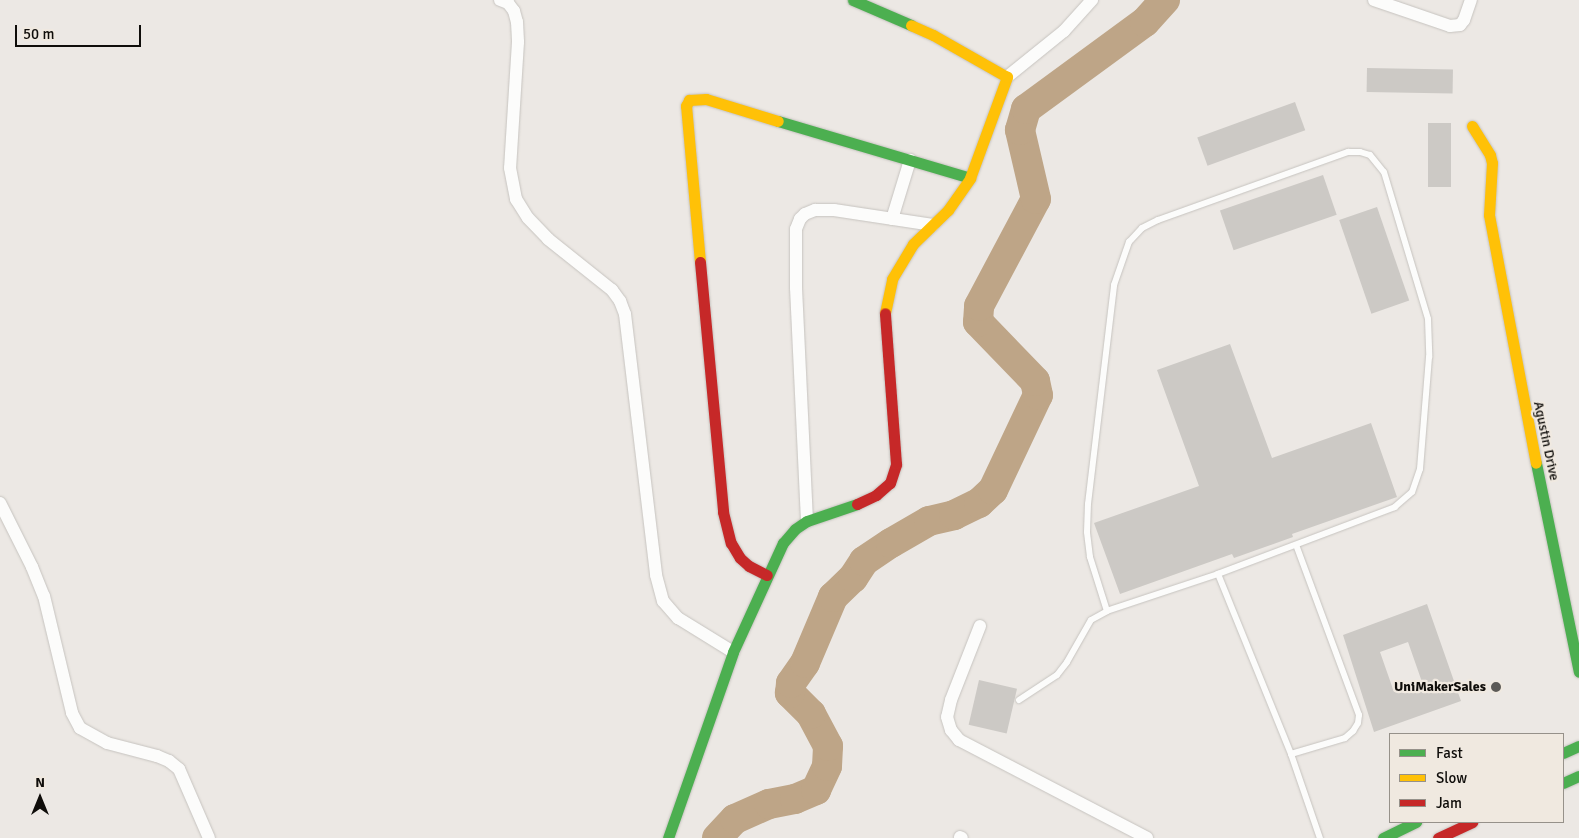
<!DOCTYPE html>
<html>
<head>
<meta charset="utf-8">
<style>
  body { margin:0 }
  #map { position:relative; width:1579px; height:838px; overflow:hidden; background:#ece8e4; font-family:Signika,sans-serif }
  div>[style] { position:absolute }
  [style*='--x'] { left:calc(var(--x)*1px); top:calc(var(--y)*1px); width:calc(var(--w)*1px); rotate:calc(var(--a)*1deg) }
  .river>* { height:30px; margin:-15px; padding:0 15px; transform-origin:15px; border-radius:15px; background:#bea587 }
  .building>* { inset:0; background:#ccc9c5; transform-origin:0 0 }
  .roads { filter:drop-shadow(0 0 1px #c6c3bf) drop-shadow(0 0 1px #c6c3bf) }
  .lane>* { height:6px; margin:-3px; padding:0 3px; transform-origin:3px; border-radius:3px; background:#fcfcfb }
  .street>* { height:12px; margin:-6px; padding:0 6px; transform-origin:6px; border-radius:6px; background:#fcfcfb }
  .fast>* { height:11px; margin:-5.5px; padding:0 5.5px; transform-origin:5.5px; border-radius:5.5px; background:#4caf50 }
  .slow>* { height:11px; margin:-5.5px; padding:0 5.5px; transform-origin:5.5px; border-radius:5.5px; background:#ffc107 }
  .jam>* { height:11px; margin:-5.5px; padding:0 5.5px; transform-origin:5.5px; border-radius:5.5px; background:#c62828 }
  .dots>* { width:14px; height:14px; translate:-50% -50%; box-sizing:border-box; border:2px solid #f0e9e0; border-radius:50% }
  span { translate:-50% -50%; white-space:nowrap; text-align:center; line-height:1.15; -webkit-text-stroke:4.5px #f0e9e0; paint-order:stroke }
  .street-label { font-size:14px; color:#0f0d0a }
  .poi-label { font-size:14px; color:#0f0d0a; font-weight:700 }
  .right { translate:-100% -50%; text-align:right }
  .legend { position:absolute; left:1389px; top:733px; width:175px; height:90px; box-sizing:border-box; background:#f0e9e0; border:1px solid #96918a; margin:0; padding:6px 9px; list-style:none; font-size:15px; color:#0f0d0a }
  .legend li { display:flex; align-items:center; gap:10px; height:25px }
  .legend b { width:25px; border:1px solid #96918a }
  .north { position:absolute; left:15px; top:773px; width:50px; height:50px; -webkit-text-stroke:4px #f0e9e0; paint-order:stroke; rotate:0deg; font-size:14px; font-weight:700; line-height:20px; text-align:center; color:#0f0d0a }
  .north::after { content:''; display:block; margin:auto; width:18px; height:22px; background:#0f0d0a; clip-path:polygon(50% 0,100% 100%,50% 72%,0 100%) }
  .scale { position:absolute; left:15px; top:25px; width:126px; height:22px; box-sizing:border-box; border:2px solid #0f0d0a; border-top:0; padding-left:6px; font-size:15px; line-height:18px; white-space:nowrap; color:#0f0d0a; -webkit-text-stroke:4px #f0e9e0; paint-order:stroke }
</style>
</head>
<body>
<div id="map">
  <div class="river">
    <div style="--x:717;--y:838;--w:26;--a:-47"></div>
    <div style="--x:735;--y:819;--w:37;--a:-24"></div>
    <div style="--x:769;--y:804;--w:26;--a:-11"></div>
    <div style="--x:795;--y:799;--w:23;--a:-23"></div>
    <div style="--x:816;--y:790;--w:26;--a:-65"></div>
    <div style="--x:827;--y:766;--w:20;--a:-87"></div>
    <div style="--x:828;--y:746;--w:36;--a:-118"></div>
    <div style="--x:811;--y:714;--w:30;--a:-135"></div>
    <div style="--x:790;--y:693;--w:10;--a:-84"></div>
    <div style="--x:791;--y:683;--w:24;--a:-55"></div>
    <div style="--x:805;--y:663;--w:72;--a:-67"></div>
    <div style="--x:833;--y:597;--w:28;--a:-44"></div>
    <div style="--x:853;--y:578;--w:20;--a:-57"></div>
    <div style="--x:864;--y:561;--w:32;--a:-34"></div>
    <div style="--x:891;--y:543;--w:44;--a:-30.1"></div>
    <div style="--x:929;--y:521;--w:26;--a:-13"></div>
    <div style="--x:954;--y:515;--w:28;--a:-26"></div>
    <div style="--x:979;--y:503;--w:19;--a:-43"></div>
    <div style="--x:993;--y:490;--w:105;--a:-64.7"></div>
    <div style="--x:1038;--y:395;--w:14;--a:-102"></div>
    <div style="--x:1035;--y:381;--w:82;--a:-134"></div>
    <div style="--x:978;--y:322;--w:16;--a:-86"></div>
    <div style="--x:979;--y:306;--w:121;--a:-62"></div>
    <div style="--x:1036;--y:199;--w:71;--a:-103.1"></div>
    <div style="--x:1020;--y:130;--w:22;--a:-74"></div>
    <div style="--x:1026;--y:109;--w:147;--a:-36.2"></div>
    <div style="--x:1145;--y:22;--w:30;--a:-48"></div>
  </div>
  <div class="building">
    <div style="left:1367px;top:68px;width:86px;height:24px;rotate:1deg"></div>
    <div style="left:1295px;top:102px;width:30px;height:104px;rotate:70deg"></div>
    <div style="left:1428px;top:123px;width:23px;height:64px"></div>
    <div style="left:1323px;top:175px;width:42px;height:109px;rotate:71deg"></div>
    <div style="left:1377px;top:207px;width:99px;height:40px;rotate:71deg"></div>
    <div style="clip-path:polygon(1230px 344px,1272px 458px,1371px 423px,1397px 497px,1292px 534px,1293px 537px,1234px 558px,1232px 554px,1120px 594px,1094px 523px,1199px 486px,1157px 370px)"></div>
    <div style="clip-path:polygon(evenodd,1427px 604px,1461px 701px,1374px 732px,1343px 635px,1427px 604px,1408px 642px,1422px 682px,1394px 692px,1380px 652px,1408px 642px)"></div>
    <div style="left:979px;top:680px;width:39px;height:46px;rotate:13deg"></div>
  </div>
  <div class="roads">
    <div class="lane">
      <div style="--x:1348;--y:152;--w:12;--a:0"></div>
      <div style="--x:1360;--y:152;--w:10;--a:17"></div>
      <div style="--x:1370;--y:155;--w:22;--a:51"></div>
      <div style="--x:1384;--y:172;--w:153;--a:73.3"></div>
      <div style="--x:1428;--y:319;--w:38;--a:88"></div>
      <div style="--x:1429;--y:357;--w:112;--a:94.6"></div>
      <div style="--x:1420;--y:469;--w:24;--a:109"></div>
      <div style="--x:1412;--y:492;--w:23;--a:139"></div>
      <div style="--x:1395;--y:507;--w:189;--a:159.3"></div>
      <div style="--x:1218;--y:574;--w:117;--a:161.6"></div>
      <div style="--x:1107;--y:611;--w:57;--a:-107.5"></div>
      <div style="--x:1090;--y:557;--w:25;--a:-97"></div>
      <div style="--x:1087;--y:532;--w:28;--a:-88"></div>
      <div style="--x:1088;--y:504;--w:221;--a:-83.2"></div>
      <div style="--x:1114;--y:285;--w:46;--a:-70.8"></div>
      <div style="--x:1129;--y:242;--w:19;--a:-47"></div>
      <div style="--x:1142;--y:228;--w:18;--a:-27"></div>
      <div style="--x:1158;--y:220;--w:202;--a:-19.7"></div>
      <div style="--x:1218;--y:574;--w:194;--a:67.9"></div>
      <div style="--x:1291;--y:754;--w:89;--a:71"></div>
      <div style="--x:1019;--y:700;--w:45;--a:-33.3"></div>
      <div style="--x:1057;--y:675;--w:16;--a:-52"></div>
      <div style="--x:1067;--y:662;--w:48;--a:-60.3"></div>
      <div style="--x:1091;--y:620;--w:18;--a:-29"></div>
      <div style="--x:1291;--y:754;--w:56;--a:-16.5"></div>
      <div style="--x:1345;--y:738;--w:11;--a:-41"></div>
      <div style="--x:1353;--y:731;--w:9;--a:-58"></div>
      <div style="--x:1358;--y:723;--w:8;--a:-83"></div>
      <div style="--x:1359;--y:715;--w:181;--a:-110.3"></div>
    </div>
    <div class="street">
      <div style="--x:500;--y:0;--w:9;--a:21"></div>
      <div style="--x:508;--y:3;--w:10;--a:53"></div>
      <div style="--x:514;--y:11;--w:11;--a:75"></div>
      <div style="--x:517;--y:22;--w:20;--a:87"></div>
      <div style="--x:518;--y:42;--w:126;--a:93.6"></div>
      <div style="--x:510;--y:168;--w:32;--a:79"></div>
      <div style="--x:516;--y:199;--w:22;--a:58"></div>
      <div style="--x:528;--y:218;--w:29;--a:46"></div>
      <div style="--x:548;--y:239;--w:82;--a:38.6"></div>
      <div style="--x:612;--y:290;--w:14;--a:54"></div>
      <div style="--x:620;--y:301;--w:14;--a:69"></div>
      <div style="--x:625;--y:314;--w:263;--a:83.2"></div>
      <div style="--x:656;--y:575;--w:27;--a:75"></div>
      <div style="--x:663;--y:601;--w:23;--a:49"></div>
      <div style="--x:678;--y:618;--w:65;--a:31.7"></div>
      <div style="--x:1374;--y:0;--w:80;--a:18.9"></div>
      <div style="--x:1450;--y:26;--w:10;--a:-6"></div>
      <div style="--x:1460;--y:25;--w:6;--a:-51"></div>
      <div style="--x:1464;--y:20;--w:21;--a:-71"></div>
      <div style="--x:1007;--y:77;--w:73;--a:-38.9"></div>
      <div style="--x:1064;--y:31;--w:42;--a:-47.9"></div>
      <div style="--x:892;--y:219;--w:62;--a:-73"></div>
      <div style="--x:0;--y:503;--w:72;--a:63.4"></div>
      <div style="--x:32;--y:567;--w:31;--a:68"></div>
      <div style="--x:44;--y:596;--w:120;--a:76.5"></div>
      <div style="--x:72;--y:713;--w:17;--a:62"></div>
      <div style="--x:80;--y:728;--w:31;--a:29"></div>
      <div style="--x:107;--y:743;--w:52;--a:14.6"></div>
      <div style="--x:157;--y:756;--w:13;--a:23"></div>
      <div style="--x:169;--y:761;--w:13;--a:39"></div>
      <div style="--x:179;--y:769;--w:75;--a:66.5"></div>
      <div style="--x:807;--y:521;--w:233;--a:-92.7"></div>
      <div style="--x:796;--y:288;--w:59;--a:-90"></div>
      <div style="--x:796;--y:229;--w:11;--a:-68"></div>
      <div style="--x:800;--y:219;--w:7;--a:-45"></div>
      <div style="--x:805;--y:214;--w:11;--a:-22"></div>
      <div style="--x:815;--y:210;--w:19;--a:0"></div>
      <div style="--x:834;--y:210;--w:100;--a:8.6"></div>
      <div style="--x:980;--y:626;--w:79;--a:111.4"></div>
      <div style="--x:951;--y:700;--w:17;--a:103"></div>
      <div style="--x:947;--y:717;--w:14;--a:73"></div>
      <div style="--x:951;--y:730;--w:13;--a:51"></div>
      <div style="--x:959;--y:740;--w:212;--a:27.5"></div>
      <div style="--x:960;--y:837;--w:2;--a:27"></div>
    </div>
    <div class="fast">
      <div style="--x:853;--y:0;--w:63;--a:23.3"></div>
      <div style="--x:778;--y:121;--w:200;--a:16.5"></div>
      <div style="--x:1536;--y:463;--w:213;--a:78.4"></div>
      <div style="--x:1563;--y:753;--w:17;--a:-24"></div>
      <div style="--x:1563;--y:783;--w:17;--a:-24"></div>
      <div style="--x:668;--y:838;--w:197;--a:-70.7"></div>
      <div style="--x:733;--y:652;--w:120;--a:-65.4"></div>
      <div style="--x:783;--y:543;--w:18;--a:-49"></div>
      <div style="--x:795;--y:529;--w:14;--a:-34"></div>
      <div style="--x:807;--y:521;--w:53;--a:-18.8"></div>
      <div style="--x:1383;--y:838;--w:37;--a:-26"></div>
    </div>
    <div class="slow">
      <div style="--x:1472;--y:126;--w:34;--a:58"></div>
      <div style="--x:1490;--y:155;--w:8;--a:76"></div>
      <div style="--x:1492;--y:163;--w:52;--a:93.3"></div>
      <div style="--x:1489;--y:215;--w:252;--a:79.3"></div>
      <div style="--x:700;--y:262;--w:157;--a:-95.1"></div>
      <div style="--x:686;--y:106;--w:7;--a:-63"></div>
      <div style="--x:689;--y:100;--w:17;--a:-3"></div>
      <div style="--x:706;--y:99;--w:75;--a:17"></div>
      <div style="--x:885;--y:313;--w:35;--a:-78"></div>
      <div style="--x:892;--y:279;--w:41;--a:-59"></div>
      <div style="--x:913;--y:244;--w:49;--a:-44.2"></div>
      <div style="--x:948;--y:210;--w:39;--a:-55"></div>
      <div style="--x:970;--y:178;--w:108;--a:-69.9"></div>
      <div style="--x:1007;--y:77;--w:85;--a:-150.4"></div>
      <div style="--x:933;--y:35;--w:24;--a:-156"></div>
    </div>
    <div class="jam">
      <div style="--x:700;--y:262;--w:251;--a:84.7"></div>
      <div style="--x:723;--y:512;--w:32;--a:76"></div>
      <div style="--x:731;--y:543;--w:17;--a:59"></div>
      <div style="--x:740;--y:558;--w:12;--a:42"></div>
      <div style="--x:749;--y:566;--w:20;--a:27"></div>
      <div style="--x:857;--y:504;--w:21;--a:-25"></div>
      <div style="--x:876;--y:495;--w:18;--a:-41"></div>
      <div style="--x:890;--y:483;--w:20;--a:-72"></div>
      <div style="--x:896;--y:464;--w:151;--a:-94.2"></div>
      <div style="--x:1438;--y:838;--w:38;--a:-25"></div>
    </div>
  </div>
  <div class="dots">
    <div style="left:1496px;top:687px;background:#5c5a56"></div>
  </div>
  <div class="street-label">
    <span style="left:1546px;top:441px;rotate:78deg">Agustin Drive</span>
  </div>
  <div class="poi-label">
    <span class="right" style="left:1486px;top:687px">UniMakerSales</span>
  </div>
  <ul class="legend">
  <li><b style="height:6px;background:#4caf50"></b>Fast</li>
  <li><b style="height:6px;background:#ffc107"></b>Slow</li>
  <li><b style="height:6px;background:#c62828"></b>Jam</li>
  </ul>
  <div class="north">N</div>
  <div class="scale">50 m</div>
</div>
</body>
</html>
